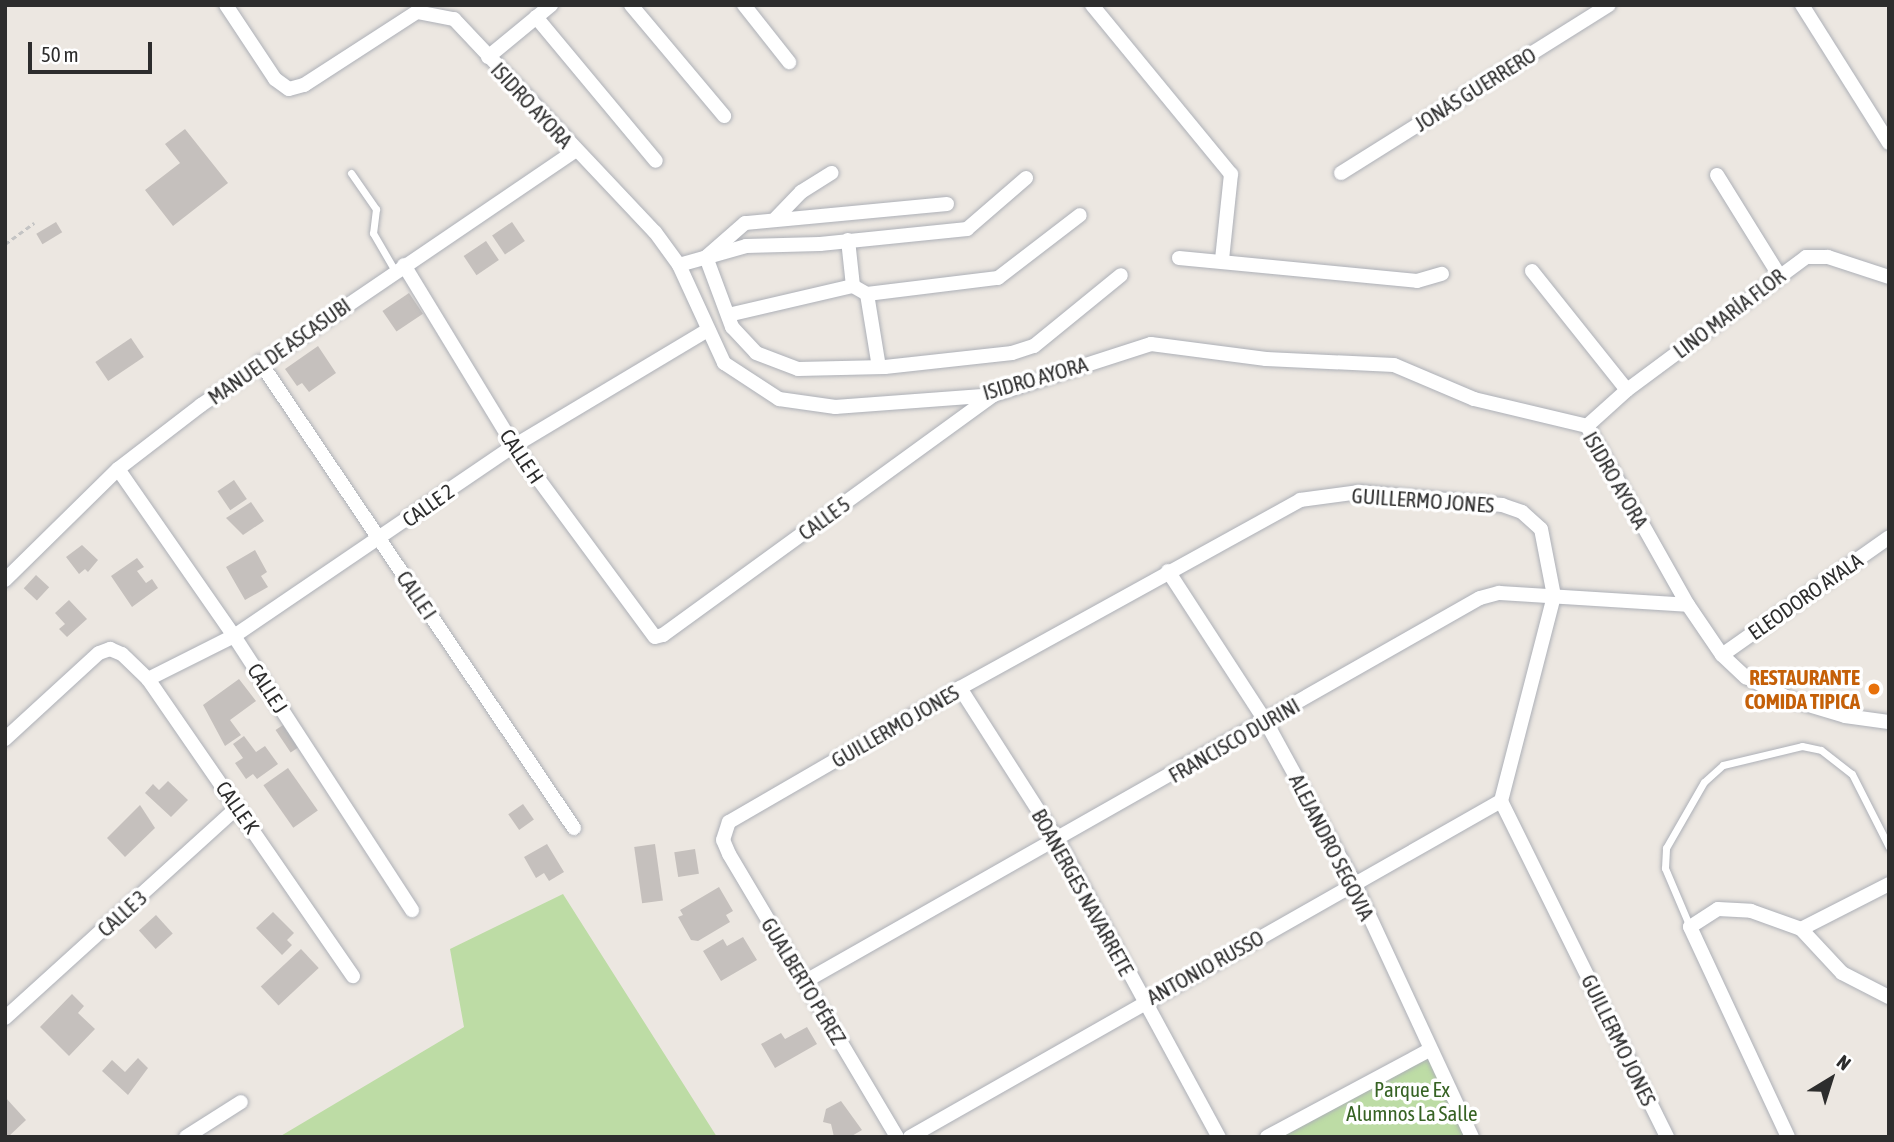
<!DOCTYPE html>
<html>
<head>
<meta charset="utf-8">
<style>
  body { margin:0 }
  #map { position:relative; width:1894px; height:1142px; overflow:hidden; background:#ece7e1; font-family:"Asap Condensed",sans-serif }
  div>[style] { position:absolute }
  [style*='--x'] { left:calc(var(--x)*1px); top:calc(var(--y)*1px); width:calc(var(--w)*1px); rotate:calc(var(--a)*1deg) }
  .green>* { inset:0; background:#bddca5 }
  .building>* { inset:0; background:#c5c0bd; transform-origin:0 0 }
  .path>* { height:2.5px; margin-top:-1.25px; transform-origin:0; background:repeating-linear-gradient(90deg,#c4c4c4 0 5px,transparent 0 8.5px) }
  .roads { filter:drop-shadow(0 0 2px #adb0b7) drop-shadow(0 0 2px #adb0b7) }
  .service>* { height:7px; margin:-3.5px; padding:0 3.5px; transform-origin:3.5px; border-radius:3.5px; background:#fff }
  .minor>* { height:14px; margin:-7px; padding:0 7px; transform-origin:7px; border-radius:7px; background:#fff }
  .dots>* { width:19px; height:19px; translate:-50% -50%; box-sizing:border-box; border:4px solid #fff; border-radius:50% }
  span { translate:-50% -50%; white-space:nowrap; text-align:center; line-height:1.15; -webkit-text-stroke:7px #fff; paint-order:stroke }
  .street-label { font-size:21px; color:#2d2d2d }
  .food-label { font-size:21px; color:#c56008; font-weight:700 }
  .right { translate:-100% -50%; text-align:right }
  .park-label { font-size:21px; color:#376324 }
  .frame { position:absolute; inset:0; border:7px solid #2d2d2d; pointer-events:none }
  .north { position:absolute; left:1796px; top:1044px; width:70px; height:70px; -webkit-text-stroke:5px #fff; paint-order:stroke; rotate:38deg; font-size:19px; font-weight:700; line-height:28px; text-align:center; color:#2d2d2d }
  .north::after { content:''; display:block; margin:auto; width:24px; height:32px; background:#2d2d2d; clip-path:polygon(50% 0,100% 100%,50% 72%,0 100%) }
  .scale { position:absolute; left:28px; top:42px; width:124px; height:32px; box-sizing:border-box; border:4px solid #2d2d2d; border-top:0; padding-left:9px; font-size:21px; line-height:24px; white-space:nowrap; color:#2d2d2d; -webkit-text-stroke:5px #fff; paint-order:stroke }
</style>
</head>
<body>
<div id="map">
  <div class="green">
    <div style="clip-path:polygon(563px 894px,717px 1137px,279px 1137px,464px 1027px,450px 949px)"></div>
    <div style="clip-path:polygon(1429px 1050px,1472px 1137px,1267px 1137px)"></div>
  </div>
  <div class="building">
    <div style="clip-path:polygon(185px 129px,228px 183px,173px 226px,145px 190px,180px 163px,165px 144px)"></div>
    <div style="left:56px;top:222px;width:12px;height:23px;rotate:59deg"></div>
    <div style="left:512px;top:222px;width:23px;height:24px;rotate:56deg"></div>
    <div style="left:486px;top:241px;width:23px;height:27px;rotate:56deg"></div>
    <div style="left:409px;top:293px;width:25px;height:32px;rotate:56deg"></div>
    <div style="left:131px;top:338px;width:23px;height:43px;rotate:56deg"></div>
    <div style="clip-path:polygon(318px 346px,336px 373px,309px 392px,302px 383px,297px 386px,285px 369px)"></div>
    <div style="left:234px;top:480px;width:23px;height:20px;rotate:56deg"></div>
    <div style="clip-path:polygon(251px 502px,264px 521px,243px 535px,226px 518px)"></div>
    <div style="clip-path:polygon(82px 545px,98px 560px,88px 572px,85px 569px,79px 574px,66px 557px)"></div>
    <div style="clip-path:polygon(255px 550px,267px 572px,261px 576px,268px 587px,245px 600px,226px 567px)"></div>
    <div style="clip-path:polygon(137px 558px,144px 567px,137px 571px,146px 583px,152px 579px,158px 588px,132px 607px,111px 576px)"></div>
    <div style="left:36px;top:575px;width:18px;height:18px;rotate:43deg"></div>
    <div style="clip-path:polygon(69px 600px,87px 619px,67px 637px,59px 629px,65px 624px,55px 613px)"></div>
    <div style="clip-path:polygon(239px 679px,256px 701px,230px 720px,241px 735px,225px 746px,203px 705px)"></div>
    <div style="left:283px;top:725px;width:27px;height:9px;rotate:56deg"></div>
    <div style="clip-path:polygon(244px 736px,256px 752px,265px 746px,278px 764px,257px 779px,253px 774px,246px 779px,235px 763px,243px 758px,233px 744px)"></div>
    <div style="left:288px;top:768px;width:52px;height:30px;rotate:55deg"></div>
    <div style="clip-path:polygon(168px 781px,188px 800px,171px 817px,145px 793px,153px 784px,159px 790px)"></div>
    <div style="left:523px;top:804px;width:19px;height:18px;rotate:55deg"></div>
    <div style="clip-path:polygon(140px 805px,155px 828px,125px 857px,107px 838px)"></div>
    <div style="clip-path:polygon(547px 844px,564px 872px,549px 881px,544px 873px,536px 878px,524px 857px)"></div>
    <div style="left:655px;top:844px;width:57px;height:21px;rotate:82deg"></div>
    <div style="left:695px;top:849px;width:25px;height:21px;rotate:81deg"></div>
    <div style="clip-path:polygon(719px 887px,733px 911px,726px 915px,730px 922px,698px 941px,691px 940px,678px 917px,683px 915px,680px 910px)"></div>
    <div style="clip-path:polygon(273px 912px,294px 933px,287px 940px,292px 945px,282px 955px,256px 928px)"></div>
    <div style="left:156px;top:915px;width:25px;height:23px;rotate:48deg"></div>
    <div style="clip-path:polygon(743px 937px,757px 960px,721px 981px,703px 951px,723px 939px,727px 946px)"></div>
    <div style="left:301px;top:949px;width:26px;height:55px;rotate:47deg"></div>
    <div style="clip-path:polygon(72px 994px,84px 1006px,78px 1013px,95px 1029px,69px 1056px,40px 1027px)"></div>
    <div style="clip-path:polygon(807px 1027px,817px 1044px,775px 1068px,761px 1044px,781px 1033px,785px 1039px)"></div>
    <div style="clip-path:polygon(138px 1058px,148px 1068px,128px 1095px,102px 1071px,112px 1060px,125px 1072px)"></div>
    <div style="clip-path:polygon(5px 1097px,26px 1120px,8px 1137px,5px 1137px)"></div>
    <div style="clip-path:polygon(841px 1101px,862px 1130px,850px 1137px,834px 1137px,831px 1124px,823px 1122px,826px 1109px)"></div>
  </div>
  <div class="path">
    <div style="--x:5;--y:244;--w:36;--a:-36"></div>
  </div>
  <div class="roads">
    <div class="service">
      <div style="--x:351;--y:173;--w:44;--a:55.2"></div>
      <div style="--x:376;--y:209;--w:24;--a:97"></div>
      <div style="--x:373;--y:233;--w:44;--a:59.9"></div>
      <div style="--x:1690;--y:927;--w:64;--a:-113"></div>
      <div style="--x:1665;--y:868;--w:20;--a:-87"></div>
      <div style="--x:1666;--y:848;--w:76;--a:-60.1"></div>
      <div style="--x:1704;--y:782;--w:25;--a:-42"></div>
      <div style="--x:1723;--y:765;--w:81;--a:-13.5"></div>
      <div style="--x:1802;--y:746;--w:19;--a:12"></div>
      <div style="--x:1821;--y:750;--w:39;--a:38"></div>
      <div style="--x:1852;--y:774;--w:82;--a:63.1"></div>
    </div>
    <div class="minor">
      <div style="--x:226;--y:5;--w:89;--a:56.5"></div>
      <div style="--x:275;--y:79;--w:17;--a:36"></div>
      <div style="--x:289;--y:89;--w:16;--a:-15"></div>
      <div style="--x:304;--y:85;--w:135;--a:-32.9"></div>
      <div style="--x:417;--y:12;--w:38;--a:11"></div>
      <div style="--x:454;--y:19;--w:293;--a:46.7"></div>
      <div style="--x:655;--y:232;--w:41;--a:54"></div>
      <div style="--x:679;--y:265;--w:108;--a:65.3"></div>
      <div style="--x:724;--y:363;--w:66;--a:33.2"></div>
      <div style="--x:779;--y:399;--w:57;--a:8.1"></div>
      <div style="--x:835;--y:407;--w:158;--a:-4.3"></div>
      <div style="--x:993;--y:395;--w:166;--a:-17.9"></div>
      <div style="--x:1151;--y:344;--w:116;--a:7.4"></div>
      <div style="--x:1266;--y:359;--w:128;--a:2.7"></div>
      <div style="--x:1394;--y:365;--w:87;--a:23"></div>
      <div style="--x:1474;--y:399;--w:116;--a:13.4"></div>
      <div style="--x:1587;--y:426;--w:206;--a:60.6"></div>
      <div style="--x:1688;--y:605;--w:60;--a:55.8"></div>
      <div style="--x:1722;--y:655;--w:33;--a:43"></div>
      <div style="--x:1746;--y:677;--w:51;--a:26.6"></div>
      <div style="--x:1792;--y:700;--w:55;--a:16.8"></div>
      <div style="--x:1845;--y:716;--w:44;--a:7.8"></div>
      <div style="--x:631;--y:5;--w:145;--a:50"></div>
      <div style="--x:744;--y:5;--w:73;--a:51.7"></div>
      <div style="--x:1092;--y:5;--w:219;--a:50.6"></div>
      <div style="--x:1231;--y:174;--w:85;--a:96"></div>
      <div style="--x:1802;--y:5;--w:163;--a:57.8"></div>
      <div style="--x:536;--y:17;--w:187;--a:50.2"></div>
      <div style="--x:488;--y:57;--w:82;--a:-39.5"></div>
      <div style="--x:1341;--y:173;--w:316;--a:-32.1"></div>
      <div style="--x:1717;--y:175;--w:118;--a:58.2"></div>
      <div style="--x:947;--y:204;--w:203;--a:174.6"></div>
      <div style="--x:745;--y:223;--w:52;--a:138.9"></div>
      <div style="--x:706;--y:257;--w:75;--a:69.6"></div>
      <div style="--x:732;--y:327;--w:35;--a:47"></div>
      <div style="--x:756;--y:353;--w:45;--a:20.9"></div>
      <div style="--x:798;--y:369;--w:87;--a:-1.3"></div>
      <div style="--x:885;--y:367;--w:128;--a:-6.3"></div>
      <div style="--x:1012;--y:353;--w:23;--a:-18"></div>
      <div style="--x:1034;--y:346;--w:112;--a:-39.2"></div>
      <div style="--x:776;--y:218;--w:36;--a:-46"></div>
      <div style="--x:801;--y:192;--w:36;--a:-32"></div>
      <div style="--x:848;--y:240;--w:46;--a:83.8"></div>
      <div style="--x:853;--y:286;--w:16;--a:30"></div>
      <div style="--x:867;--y:294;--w:132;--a:-7"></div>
      <div style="--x:998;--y:278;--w:103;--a:-37.5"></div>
      <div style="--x:1179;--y:258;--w:239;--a:5.5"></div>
      <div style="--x:1417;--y:281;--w:26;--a:-16"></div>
      <div style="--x:404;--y:265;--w:212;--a:58.7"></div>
      <div style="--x:514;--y:446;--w:237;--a:53.6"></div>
      <div style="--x:655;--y:637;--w:8;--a:-14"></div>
      <div style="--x:663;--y:635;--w:407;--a:-36"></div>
      <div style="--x:679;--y:265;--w:70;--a:-15.8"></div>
      <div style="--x:746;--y:246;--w:74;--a:-1.5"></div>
      <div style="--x:820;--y:244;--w:148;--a:-5.8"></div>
      <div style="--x:967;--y:229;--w:78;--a:-40.8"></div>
      <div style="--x:1532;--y:271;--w:152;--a:51.4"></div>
      <div style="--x:867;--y:294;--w:74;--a:80.7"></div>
      <div style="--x:728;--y:315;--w:128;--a:-13.1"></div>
      <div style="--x:260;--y:362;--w:562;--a:56.03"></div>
      <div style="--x:1587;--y:426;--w:54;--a:-42"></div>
      <div style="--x:1627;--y:390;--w:223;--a:-36.6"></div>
      <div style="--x:1806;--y:257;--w:22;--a:0"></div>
      <div style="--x:1828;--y:257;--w:64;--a:18.2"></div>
      <div style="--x:118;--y:469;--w:203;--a:55.2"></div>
      <div style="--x:234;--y:636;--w:327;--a:57"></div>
      <div style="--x:1168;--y:571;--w:180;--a:57"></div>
      <div style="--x:1266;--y:722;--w:183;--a:61.3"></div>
      <div style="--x:1354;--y:883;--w:280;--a:65.1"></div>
      <div style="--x:5;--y:580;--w:158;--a:-44.5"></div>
      <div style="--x:118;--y:469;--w:105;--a:-37.6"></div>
      <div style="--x:201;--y:405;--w:452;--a:-34.2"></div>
      <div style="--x:1722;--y:655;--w:204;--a:-35.2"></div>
      <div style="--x:148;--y:679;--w:96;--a:-26.6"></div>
      <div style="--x:234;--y:636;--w:338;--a:-34.2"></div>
      <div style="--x:514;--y:446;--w:226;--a:-30.9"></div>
      <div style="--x:960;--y:688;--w:182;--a:57.4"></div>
      <div style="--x:1058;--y:841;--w:337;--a:61.5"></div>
      <div style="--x:5;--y:739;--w:127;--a:-42.5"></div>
      <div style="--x:99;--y:653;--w:12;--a:-20"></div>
      <div style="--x:110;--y:649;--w:13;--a:23"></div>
      <div style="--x:122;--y:654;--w:36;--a:44"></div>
      <div style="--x:148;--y:679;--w:361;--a:55.4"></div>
      <div style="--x:1801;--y:929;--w:99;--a:-27.1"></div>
      <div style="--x:804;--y:982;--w:777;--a:-29.6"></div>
      <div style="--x:1480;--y:598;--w:20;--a:-15"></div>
      <div style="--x:1499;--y:593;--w:189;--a:3.6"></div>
      <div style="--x:5;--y:1018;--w:314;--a:-42.2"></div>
      <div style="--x:186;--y:1137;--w:65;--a:-32.5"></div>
      <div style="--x:897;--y:1137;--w:329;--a:-120.7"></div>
      <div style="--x:729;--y:854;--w:15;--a:-113"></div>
      <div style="--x:723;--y:840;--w:19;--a:-72"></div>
      <div style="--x:729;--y:822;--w:267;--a:-30.1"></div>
      <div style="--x:960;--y:688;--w:389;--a:-28.9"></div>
      <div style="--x:1300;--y:500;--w:60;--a:-7.7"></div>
      <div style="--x:1359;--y:492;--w:144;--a:5.2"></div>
      <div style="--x:1502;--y:505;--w:21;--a:19"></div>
      <div style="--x:1522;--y:512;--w:25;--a:42"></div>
      <div style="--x:1541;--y:529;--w:68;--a:79"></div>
      <div style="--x:1554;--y:596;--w:212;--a:104.5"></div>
      <div style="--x:1501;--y:801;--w:375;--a:63.7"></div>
      <div style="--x:910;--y:1137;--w:680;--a:-29.62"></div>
      <div style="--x:1267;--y:1137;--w:184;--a:-28.2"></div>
      <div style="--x:1788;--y:1137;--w:232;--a:-115"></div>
      <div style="--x:1690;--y:927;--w:33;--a:-33"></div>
      <div style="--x:1718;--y:909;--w:33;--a:3"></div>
      <div style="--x:1751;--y:911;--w:53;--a:19.8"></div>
      <div style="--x:1801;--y:929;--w:60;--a:47"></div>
      <div style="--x:1842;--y:973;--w:53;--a:27.1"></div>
    </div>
  </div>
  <div class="dots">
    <div style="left:1874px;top:689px;background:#e8710a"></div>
  </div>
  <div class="street-label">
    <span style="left:1475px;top:89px;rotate:-32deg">JONÁS GUERRERO</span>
    <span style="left:532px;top:105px;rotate:47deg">ISIDRO AYORA</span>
    <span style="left:1729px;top:313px;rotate:-37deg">LINO MARÍA FLOR</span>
    <span style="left:279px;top:351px;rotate:-35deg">MANUEL DE ASCASUBI</span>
    <span style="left:1035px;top:378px;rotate:-16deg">ISIDRO AYORA</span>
    <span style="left:522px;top:456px;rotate:56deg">CALLE H</span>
    <span style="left:1616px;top:480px;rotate:60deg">ISIDRO AYORA</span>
    <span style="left:1423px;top:500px;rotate:4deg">GUILLERMO JONES</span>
    <span style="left:428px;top:505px;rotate:-35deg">CALLE 2</span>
    <span style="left:824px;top:518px;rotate:-36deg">CALLE 5</span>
    <span style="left:417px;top:595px;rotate:56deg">CALLE I</span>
    <span style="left:1805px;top:596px;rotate:-35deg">ELEODORO AYALA</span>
    <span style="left:268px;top:688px;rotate:57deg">CALLE J</span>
    <span style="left:895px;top:726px;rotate:-30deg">GUILLERMO JONES</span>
    <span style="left:1234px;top:740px;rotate:-30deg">FRANCISCO DURINI</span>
    <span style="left:238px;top:807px;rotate:55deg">CALLE K</span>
    <span style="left:1332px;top:847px;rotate:63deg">ALEJANDRO SEGOVIA</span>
    <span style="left:1083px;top:892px;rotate:61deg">BOANERGES NAVARRETE</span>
    <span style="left:122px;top:913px;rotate:-42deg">CALLE 3</span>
    <span style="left:1205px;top:967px;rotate:-29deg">ANTONIO RUSSO</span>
    <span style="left:804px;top:981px;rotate:59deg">GUALBERTO PÉREZ</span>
    <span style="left:1619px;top:1040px;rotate:64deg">GUILLERMO JONES</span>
  </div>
  <div class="food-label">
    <span class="right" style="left:1860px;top:689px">RESTAURANTE<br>COMIDA TIPICA</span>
  </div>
  <div class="park-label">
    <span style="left:1412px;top:1101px">Parque Ex<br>Alumnos La Salle</span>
  </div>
  <div class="frame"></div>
  <div class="north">N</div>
  <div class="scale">50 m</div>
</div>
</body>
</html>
